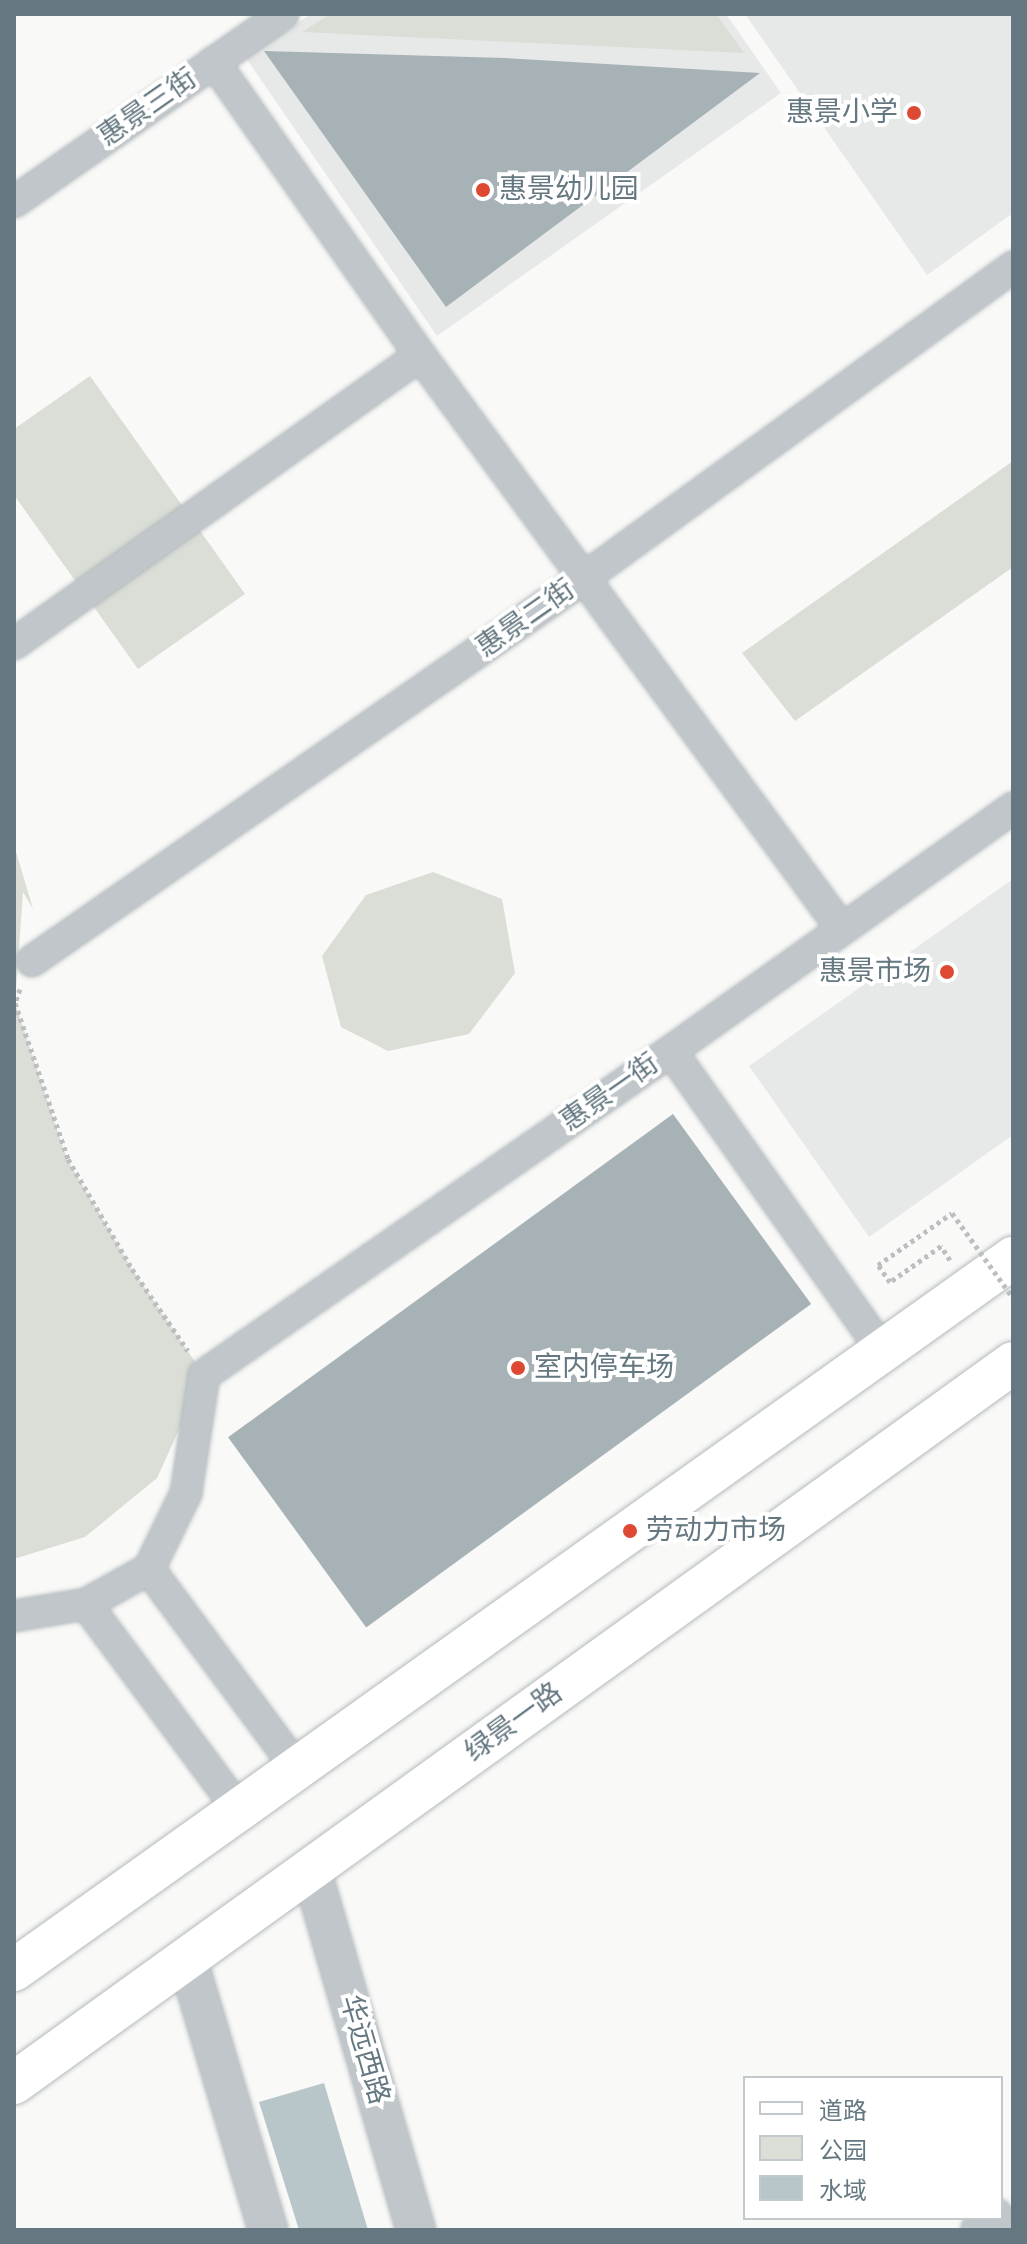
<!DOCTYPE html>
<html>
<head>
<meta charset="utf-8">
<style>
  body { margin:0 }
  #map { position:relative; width:1027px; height:2244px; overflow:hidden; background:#f9f9f7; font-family:"Sofia Sans Condensed","Noto Sans SC",sans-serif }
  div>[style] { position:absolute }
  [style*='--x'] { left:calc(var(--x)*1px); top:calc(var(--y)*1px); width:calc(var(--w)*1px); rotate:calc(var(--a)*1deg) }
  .built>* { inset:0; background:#e7e9e8 }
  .green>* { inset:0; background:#daded6 }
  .water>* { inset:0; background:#b8c6c9 }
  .building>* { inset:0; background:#a7b2b6; transform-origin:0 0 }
  .path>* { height:5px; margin-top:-2.5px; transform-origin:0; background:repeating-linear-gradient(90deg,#bbbfc1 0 4px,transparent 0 8px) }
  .roads { filter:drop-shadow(0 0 2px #b3babd) drop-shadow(0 0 2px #b3babd) }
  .minor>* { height:30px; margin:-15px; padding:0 15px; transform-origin:15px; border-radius:15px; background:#c0c6c9 }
  .tertiary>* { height:38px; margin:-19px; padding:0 19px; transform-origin:19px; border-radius:19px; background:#c0c6c9 }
  .secondary>* { height:42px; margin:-21px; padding:0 21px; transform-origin:21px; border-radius:21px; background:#fff }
  .path-bridge>* { height:5px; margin-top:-2.5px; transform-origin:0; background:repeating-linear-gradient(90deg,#bbbfc1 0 4px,transparent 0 8px) }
  .dots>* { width:22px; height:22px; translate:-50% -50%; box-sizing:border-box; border:4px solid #fff; border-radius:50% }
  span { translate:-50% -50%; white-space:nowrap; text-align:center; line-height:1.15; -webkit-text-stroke:8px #fff; paint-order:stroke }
  .street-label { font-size:28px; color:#657881 }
  .poi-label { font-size:28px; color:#657881 }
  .right { translate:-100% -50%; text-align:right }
  .left { translate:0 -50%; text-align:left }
  .frame { position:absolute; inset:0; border:16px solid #657881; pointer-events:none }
  .legend { position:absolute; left:743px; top:2076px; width:260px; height:144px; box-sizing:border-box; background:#fff; border:2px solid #c1c9cd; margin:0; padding:10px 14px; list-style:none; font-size:24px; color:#657881 }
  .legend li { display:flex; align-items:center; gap:16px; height:40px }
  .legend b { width:40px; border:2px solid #c1c9cd }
</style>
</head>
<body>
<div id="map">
  <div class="built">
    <div style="clip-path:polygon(311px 14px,726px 14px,781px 93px,437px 336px,246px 58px)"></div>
    <div style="clip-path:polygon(745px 14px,1013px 14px,1013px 213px,927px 275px)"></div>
    <div style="clip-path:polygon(1013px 879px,1013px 1135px,869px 1237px,749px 1066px)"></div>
  </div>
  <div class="green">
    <div style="clip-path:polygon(330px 14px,716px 14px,744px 53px,302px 32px)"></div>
    <div style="clip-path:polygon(90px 376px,245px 594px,138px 669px,14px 495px,14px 429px)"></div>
    <div style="clip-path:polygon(1013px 461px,1013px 567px,795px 721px,742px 653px)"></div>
    <div style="clip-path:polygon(14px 845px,33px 909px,23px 892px,15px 1003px,67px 1159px,132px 1269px,204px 1375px,157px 1478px,85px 1537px,14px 1559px)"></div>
    <div style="clip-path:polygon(433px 872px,502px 899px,515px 973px,469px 1034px,388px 1051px,341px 1027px,322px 956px,366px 895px)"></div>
  </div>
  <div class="water">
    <div style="clip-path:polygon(324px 2083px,368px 2230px,299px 2230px,259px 2102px)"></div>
  </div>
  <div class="building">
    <div style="clip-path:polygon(264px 51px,505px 58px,760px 73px,446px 307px)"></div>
    <div style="left:673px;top:1114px;width:235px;height:550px;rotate:54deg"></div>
  </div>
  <div class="path">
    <div style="--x:20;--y:989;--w:15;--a:110"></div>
    <div style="--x:15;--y:1003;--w:165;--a:71.2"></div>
    <div style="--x:68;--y:1159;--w:127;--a:59.8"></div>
    <div style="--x:132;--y:1269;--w:99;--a:55.7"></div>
    <div style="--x:950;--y:1260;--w:17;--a:-123"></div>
    <div style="--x:941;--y:1246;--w:62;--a:144.8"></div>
    <div style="--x:890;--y:1282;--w:21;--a:-125"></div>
    <div style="--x:878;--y:1265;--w:90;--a:-35.1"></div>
  </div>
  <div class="roads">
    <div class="minor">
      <div style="--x:214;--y:62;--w:358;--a:54.9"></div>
      <div style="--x:420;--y:355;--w:712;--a:53.68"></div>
      <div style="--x:14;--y:202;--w:328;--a:-34.9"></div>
      <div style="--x:14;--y:644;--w:498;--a:-35.4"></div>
      <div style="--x:32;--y:961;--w:672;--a:-34.75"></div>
      <div style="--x:584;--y:578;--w:530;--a:-35.94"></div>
      <div style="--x:671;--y:1051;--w:367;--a:54.8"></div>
      <div style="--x:149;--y:1569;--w:248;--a:53.4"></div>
      <div style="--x:86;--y:1604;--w:257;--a:53.4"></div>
      <div style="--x:14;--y:1616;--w:73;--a:-9.5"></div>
      <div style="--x:86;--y:1604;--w:72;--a:-29.1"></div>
      <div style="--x:149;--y:1569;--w:85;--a:-64"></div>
      <div style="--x:186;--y:1493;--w:119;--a:-81.3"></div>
      <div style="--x:204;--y:1375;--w:568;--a:-34.75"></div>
      <div style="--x:671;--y:1051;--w:420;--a:-35.4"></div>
    </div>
    <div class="tertiary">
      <div style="--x:311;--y:1869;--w:376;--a:73.8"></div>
      <div style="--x:187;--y:1958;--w:284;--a:73.4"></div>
      <div style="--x:981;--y:2230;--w:18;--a:-43"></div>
    </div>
    <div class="secondary">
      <div style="--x:14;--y:1970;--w:1227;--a:-35.48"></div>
      <div style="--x:14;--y:2083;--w:1231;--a:-35.78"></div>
    </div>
  </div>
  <div class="path-bridge">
    <div style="--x:952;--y:1213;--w:105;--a:54.3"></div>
  </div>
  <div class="dots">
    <div style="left:914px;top:113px;background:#dd4933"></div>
    <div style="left:483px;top:190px;background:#dd4933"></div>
    <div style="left:947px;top:972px;background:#dd4933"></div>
    <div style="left:518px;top:1368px;background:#dd4933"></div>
    <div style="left:630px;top:1531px;background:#dd4933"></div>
  </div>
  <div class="street-label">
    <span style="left:148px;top:108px;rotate:-35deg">惠景三街</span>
    <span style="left:526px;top:619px;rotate:-35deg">惠景二街</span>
    <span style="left:610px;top:1093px;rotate:-35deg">惠景一街</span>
    <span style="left:514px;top:1723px;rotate:-36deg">绿景一路</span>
    <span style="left:364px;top:2050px;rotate:74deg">华远西路</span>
  </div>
  <div class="poi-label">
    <span class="right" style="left:898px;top:113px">惠景小学</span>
    <span class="left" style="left:499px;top:190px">惠景幼儿园</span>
    <span class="right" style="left:931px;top:972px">惠景市场</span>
    <span class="left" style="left:534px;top:1368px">室内停车场</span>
    <span class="left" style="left:646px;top:1531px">劳动力市场</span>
  </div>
  <div class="frame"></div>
  <ul class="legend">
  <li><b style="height:10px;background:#fff"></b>道路</li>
  <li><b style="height:22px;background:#daded6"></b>公园</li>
  <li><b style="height:22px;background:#b8c6c9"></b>水域</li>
  </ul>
</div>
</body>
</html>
